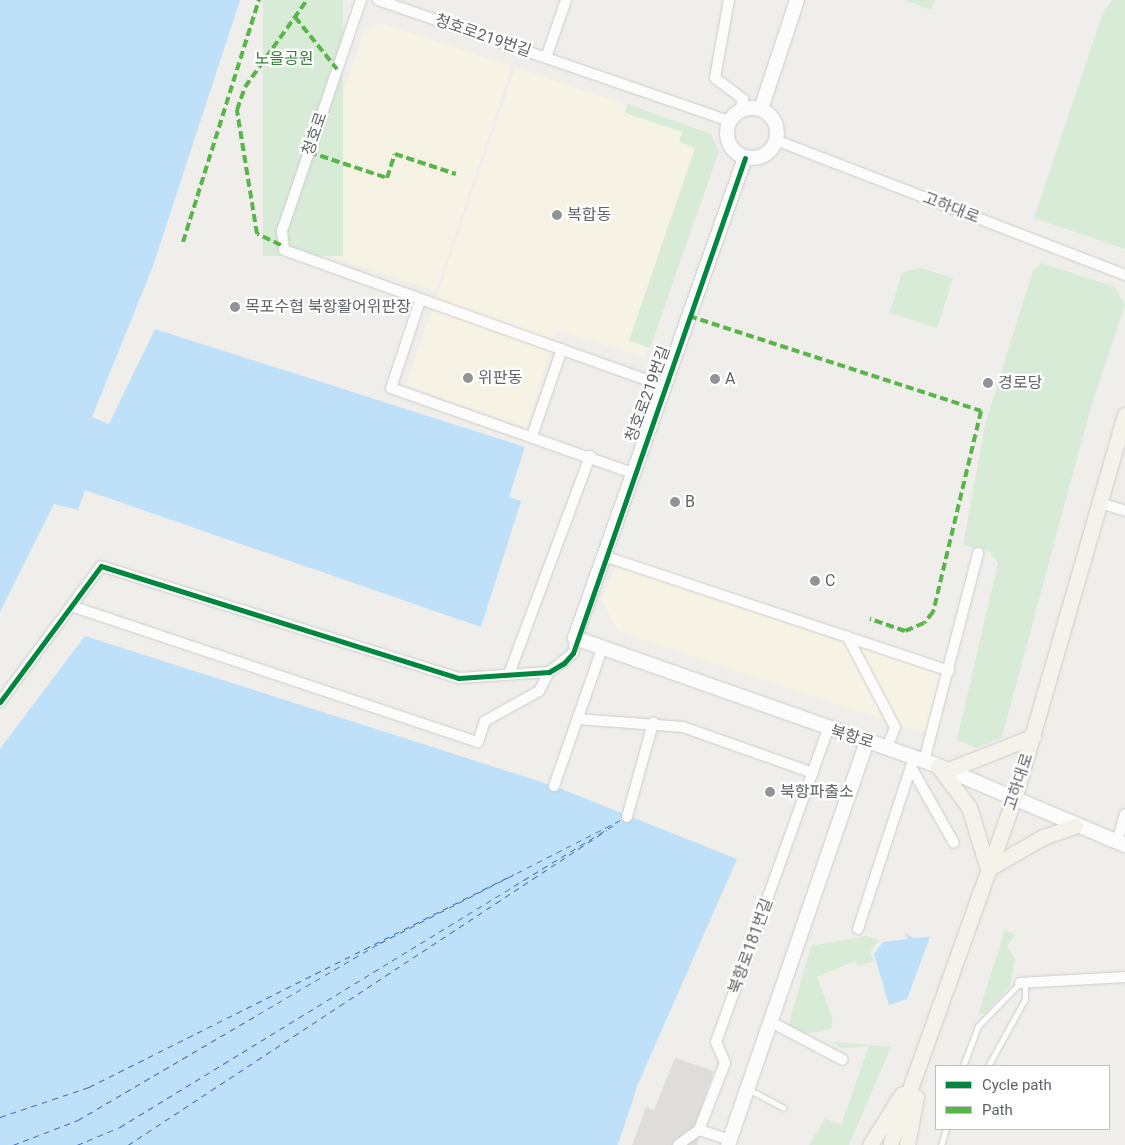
<!DOCTYPE html>
<html>
<head>
<meta charset="utf-8">
<style>
  body { margin:0 }
  #map { position:relative; width:1125px; height:1145px; overflow:hidden; background:#efeeea; font-family:Roboto,"Noto Sans KR",sans-serif }
  div>[style] { position:absolute }
  [style*='--x'] { left:calc(var(--x)*1px); top:calc(var(--y)*1px); width:calc(var(--w)*1px); rotate:calc(var(--a)*1deg) }
  .commercial>* { inset:0; background:#f7f3e4 }
  .industrial>* { inset:0; background:#dfddda }
  .green>* { inset:0; background:#d8ebd6; transform-origin:0 0 }
  .water>* { inset:0; background:#bfe0f9 }
  .ferry>* { height:1px; margin-top:-0.5px; transform-origin:0; background:repeating-linear-gradient(90deg,#4174aa 0 6px,transparent 0 11px) }
  .roads { filter:drop-shadow(0 0 1px #cbcccc) drop-shadow(0 0 1px #cbcccc) }
  .lane>* { height:5px; margin:-2.5px; padding:0 2.5px; transform-origin:2.5px; border-radius:2.5px; background:#fdfcfc }
  .street>* { height:10px; margin:-5px; padding:0 5px; transform-origin:5px; border-radius:5px; background:#fdfcfc }
  .secondary>* { height:14px; margin:-7px; padding:0 7px; transform-origin:7px; border-radius:7px; background:#fdfcfc }
  .secondary>.ring { margin:-7px; padding:0; box-sizing:content-box; background:none; border:14px solid #fdfcfc; border-radius:50% }
  .primary>* { height:15px; margin:-7.5px; padding:0 7.5px; transform-origin:7.5px; border-radius:7.5px; background:#f4f2e9 }
  .quiet>* { height:4px; margin-top:-2px; transform-origin:0; background:repeating-linear-gradient(90deg,#58b549 0 8px,transparent 0 12px) }
  .cycleway>* { height:5px; margin:-2.5px; padding:0 2.5px; transform-origin:2.5px; border-radius:2.5px; background:#00873e }
  .dots>* { width:14px; height:14px; translate:-50% -50%; box-sizing:border-box; border:2px solid #fff; border-radius:50% }
  span { translate:-50% -50%; white-space:nowrap; text-align:center; line-height:1.15; -webkit-text-stroke:4.5px #fff; paint-order:stroke }
  .street-label { font-size:16px; color:#5f6368 }
  .park-label { font-size:16px; color:#348238 }
  .poi-label { font-size:16px; color:#5f6368 }
  .left { translate:0 -50%; text-align:left }
  .legend { position:absolute; left:935px; top:1065px; width:175px; height:65px; box-sizing:border-box; background:#fff; border:1px solid #bfc1c3; margin:0; padding:6px 9px; list-style:none; font-size:15px; color:#5f6368 }
  .legend li { display:flex; align-items:center; gap:10px; height:25px }
  .legend b { width:25px; border:1px solid #bfc1c3 }
</style>
</head>
<body>
<div id="map">
  <div class="commercial">
    <div style="clip-path:polygon(382px 23px,512px 66px,436px 291px,313px 250px,298px 224px,364px 32px)"></div>
    <div style="clip-path:polygon(516px 67px,711px 134px,719px 151px,645px 357px,557px 330px,526px 427px,406px 385px)"></div>
    <div style="clip-path:polygon(621px 554px,945px 663px,930px 731px,917px 731px,619px 632px,602px 601px)"></div>
  </div>
  <div class="industrial">
    <div style="clip-path:polygon(675px 1058px,714px 1071px,695px 1125px,702px 1128px,697px 1145px,632px 1145px,646px 1107px,654px 1110px)"></div>
  </div>
  <div class="green">
    <div style="left:263px;top:0;width:80px;height:256px"></div>
    <div style="clip-path:polygon(904px 0,934px 0,931px 10px)"></div>
    <div style="clip-path:polygon(1113px 0,1125px 0,1125px 249px,1034px 218px,1103px 12px)"></div>
    <div style="clip-path:polygon(627px 104px,711px 134px,719px 151px,650px 348px,629px 341px,695px 148px,679px 142px,682px 132px,625px 113px)"></div>
    <div style="clip-path:polygon(1042px 263px,1115px 287px,1125px 305px,1090px 410px,1002px 737px,977px 748px,957px 740px,998px 563px,989px 551px,963px 545px,985px 425px,1033px 270px)"></div>
    <div style="clip-path:polygon(920px 268px,953px 278px,937px 328px,890px 313px,902px 272px)"></div>
    <div style="clip-path:polygon(1005px 929px,1015px 935px,1007px 946px,1015px 959px,1010px 986px,985px 1014px,978px 1015px)"></div>
    <div style="clip-path:polygon(866px 936px,879px 940px,870px 952px,874px 961px,858px 966px,855px 961px,817px 977px,833px 1019px,831px 1029px,805px 1034px,788px 1026px,811px 946px)"></div>
    <div style="clip-path:polygon(833px 1042px,891px 1047px,849px 1145px,809px 1145px,825px 1119px,841px 1125px,869px 1046px,841px 1048px)"></div>
  </div>
  <div class="water">
    <div style="clip-path:polygon(0 0,240px 0,153px 266px,92px 417px,109px 424px,155px 329px,525px 447px,509px 497px,521px 501px,481px 627px,85px 490px,78px 510px,54px 504px,0 612px)"></div>
    <div style="clip-path:polygon(85px 636px,554px 786px,737px 859px,638px 1084px,618px 1145px,0 1145px,0 749px)"></div>
    <div style="clip-path:polygon(905px 933px,914px 938px,930px 937px,907px 999px,889px 1005px,874px 954px,883px 942px,908px 939px)"></div>
  </div>
  <div class="ferry">
    <div style="--x:0;--y:1117;--w:94;--a:-18.6"></div>
    <div style="--x:89;--y:1087;--w:475;--a:-26.6"></div>
    <div style="--x:13;--y:1145;--w:70;--a:-21"></div>
    <div style="--x:78;--y:1120;--w:350;--a:-30.4"></div>
    <div style="--x:380;--y:943;--w:272;--a:-27.1"></div>
    <div style="--x:77;--y:1145;--w:47;--a:-22.7"></div>
    <div style="--x:120;--y:1127;--w:583;--a:-31.45"></div>
    <div style="--x:128;--y:1145;--w:573;--a:-33.33"></div>
  </div>
  <div class="roads">
    <div class="lane">
      <div style="--x:963;--y:1066;--w:43;--a:-69.4"></div>
      <div style="--x:978;--y:1026;--w:60;--a:-45.7"></div>
      <div style="--x:988;--y:1066;--w:77;--a:-61.1"></div>
      <div style="--x:1025;--y:999;--w:16;--a:-90"></div>
      <div style="--x:748;--y:1089;--w:40;--a:28"></div>
      <div style="--x:941;--y:1145;--w:17;--a:-73"></div>
    </div>
    <div class="street">
      <div style="--x:361;--y:0;--w:244;--a:108.9"></div>
      <div style="--x:282;--y:231;--w:19;--a:84"></div>
      <div style="--x:284;--y:250;--w:404;--a:19.7"></div>
      <div style="--x:378;--y:0;--w:372;--a:19"></div>
      <div style="--x:729;--y:0;--w:79;--a:100.2"></div>
      <div style="--x:715;--y:78;--w:35;--a:37"></div>
      <div style="--x:743;--y:99;--w:11;--a:105"></div>
      <div style="--x:546;--y:58;--w:61;--a:-71"></div>
      <div style="--x:778;--y:141;--w:372;--a:21.1"></div>
      <div style="--x:420;--y:301;--w:92;--a:108.4"></div>
      <div style="--x:391;--y:388;--w:256;--a:19.4"></div>
      <div style="--x:532;--y:436;--w:92;--a:-71"></div>
      <div style="--x:1101;--y:503;--w:25;--a:18"></div>
      <div style="--x:604;--y:556;--w:364;--a:18.4"></div>
      <div style="--x:71;--y:606;--w:429;--a:18.5"></div>
      <div style="--x:478;--y:742;--w:22;--a:-72"></div>
      <div style="--x:485;--y:721;--w:62;--a:-29.1"></div>
      <div style="--x:539;--y:691;--w:21;--a:-62"></div>
      <div style="--x:847;--y:636;--w:103;--a:62.2"></div>
      <div style="--x:895;--y:727;--w:22;--a:111"></div>
      <div style="--x:509;--y:674;--w:233;--a:-69.6"></div>
      <div style="--x:0;--y:702;--w:169;--a:-53.4"></div>
      <div style="--x:101;--y:566;--w:375;--a:17.4"></div>
      <div style="--x:459;--y:678;--w:90;--a:-3.8"></div>
      <div style="--x:549;--y:672;--w:31;--a:-38"></div>
      <div style="--x:573;--y:653;--w:15;--a:-82"></div>
      <div style="--x:578;--y:719;--w:105;--a:4.4"></div>
      <div style="--x:683;--y:727;--w:138;--a:19.5"></div>
      <div style="--x:924;--y:761;--w:215;--a:-75.4"></div>
      <div style="--x:911;--y:767;--w:87;--a:60.5"></div>
      <div style="--x:554;--y:786;--w:145;--a:-70.7"></div>
      <div style="--x:627;--y:817;--w:98;--a:-74.5"></div>
      <div style="--x:1117;--y:842;--w:29;--a:-74"></div>
      <div style="--x:858;--y:929;--w:180;--a:-71.9"></div>
      <div style="--x:1020;--y:983;--w:105;--a:-3.3"></div>
      <div style="--x:771;--y:1022;--w:81;--a:27.8"></div>
      <div style="--x:730;--y:1140;--w:33;--a:-162"></div>
      <div style="--x:699;--y:1130;--w:72;--a:-68.8"></div>
      <div style="--x:725;--y:1063;--w:23;--a:-113"></div>
      <div style="--x:716;--y:1042;--w:331;--a:-70.3"></div>
      <div style="--x:678;--y:1145;--w:26;--a:-36"></div>
    </div>
    <div class="secondary">
      <div class="ring" style="left:727px;top:108px;width:36px;height:36px"></div>
      <div style="--x:761;--y:109;--w:115;--a:-71.7"></div>
      <div style="--x:745;--y:158;--w:509;--a:109.5"></div>
      <div style="--x:575;--y:638;--w:385;--a:19.4"></div>
      <div style="--x:938;--y:766;--w:203;--a:22.9"></div>
      <div style="--x:728;--y:1145;--w:426;--a:-71"></div>
    </div>
    <div class="primary">
      <div style="--x:938;--y:766;--w:51;--a:52.9"></div>
      <div style="--x:969;--y:807;--w:65;--a:73"></div>
      <div style="--x:988;--y:869;--w:64;--a:-30.2"></div>
      <div style="--x:1043;--y:837;--w:34;--a:-19"></div>
      <div style="--x:948;--y:770;--w:92;--a:-21.6"></div>
      <div style="--x:891;--y:1142;--w:364;--a:-70.3"></div>
      <div style="--x:1014;--y:799;--w:400;--a:-73.9"></div>
      <div style="--x:870;--y:1145;--w:60;--a:-57.9"></div>
      <div style="--x:907;--y:1145;--w:49;--a:-79.4"></div>
    </div>
  </div>
  <div class="quiet">
    <div style="--x:295;--y:17;--w:67;--a:51.1"></div>
    <div style="--x:309;--y:152;--w:82;--a:18.4"></div>
    <div style="--x:387;--y:178;--w:25;--a:-72"></div>
    <div style="--x:395;--y:154;--w:64;--a:18.2"></div>
    <div style="--x:183;--y:242;--w:254;--a:-72.6"></div>
    <div style="--x:281;--y:245;--w:26;--a:-155"></div>
    <div style="--x:257;--y:234;--w:126;--a:-99.2"></div>
    <div style="--x:237;--y:110;--w:24;--a:-71"></div>
    <div style="--x:245;--y:87;--w:107;--a:-54.5"></div>
    <div style="--x:689;--y:316;--w:307;--a:18"></div>
    <div style="--x:981;--y:411;--w:207;--a:103.4"></div>
    <div style="--x:933;--y:612;--w:14;--a:129"></div>
    <div style="--x:924;--y:623;--w:21;--a:157"></div>
    <div style="--x:905;--y:631;--w:37;--a:-161"></div>
  </div>
  <div class="cycleway">
    <div style="--x:0;--y:702;--w:169;--a:-53.4"></div>
    <div style="--x:101;--y:566;--w:375;--a:17.4"></div>
    <div style="--x:459;--y:678;--w:90;--a:-3.8"></div>
    <div style="--x:549;--y:672;--w:17;--a:-31"></div>
    <div style="--x:564;--y:663;--w:13;--a:-48"></div>
    <div style="--x:573;--y:653;--w:524;--a:-70.84"></div>
  </div>
  <div class="dots">
    <div style="left:557px;top:215px;background:#919496"></div>
    <div style="left:235px;top:307px;background:#919496"></div>
    <div style="left:468px;top:378px;background:#919496"></div>
    <div style="left:715px;top:379px;background:#919496"></div>
    <div style="left:988px;top:383px;background:#919496"></div>
    <div style="left:675px;top:502px;background:#919496"></div>
    <div style="left:815px;top:581px;background:#919496"></div>
    <div style="left:770px;top:792px;background:#919496"></div>
  </div>
  <div class="street-label">
    <span style="left:483px;top:36px;rotate:19deg">청호로219번길</span>
    <span style="left:315px;top:134px;rotate:-71deg">청호로</span>
    <span style="left:951px;top:208px;rotate:21deg">고하대로</span>
    <span style="left:648px;top:394px;rotate:-70deg">청호로219번길</span>
    <span style="left:852px;top:737px;rotate:17deg">북항로</span>
    <span style="left:1019px;top:782px;rotate:-72deg">고하대로</span>
    <span style="left:751px;top:946px;rotate:-70deg">북항로181번길</span>
  </div>
  <div class="park-label">
    <span style="left:284px;top:59px">노을공원</span>
  </div>
  <div class="poi-label">
    <span class="left" style="left:567px;top:215px">복합동</span>
    <span class="left" style="left:245px;top:307px">목포수협 북항활어위판장</span>
    <span class="left" style="left:478px;top:378px">위판동</span>
    <span class="left" style="left:725px;top:379px">A</span>
    <span class="left" style="left:998px;top:383px">경로당</span>
    <span class="left" style="left:685px;top:502px">B</span>
    <span class="left" style="left:825px;top:581px">C</span>
    <span class="left" style="left:780px;top:792px">북항파출소</span>
  </div>
  <ul class="legend">
  <li><b style="height:6px;background:#00873e"></b>Cycle path</li>
  <li><b style="height:6px;background:#58b549"></b>Path</li>
  </ul>
</div>
</body>
</html>
